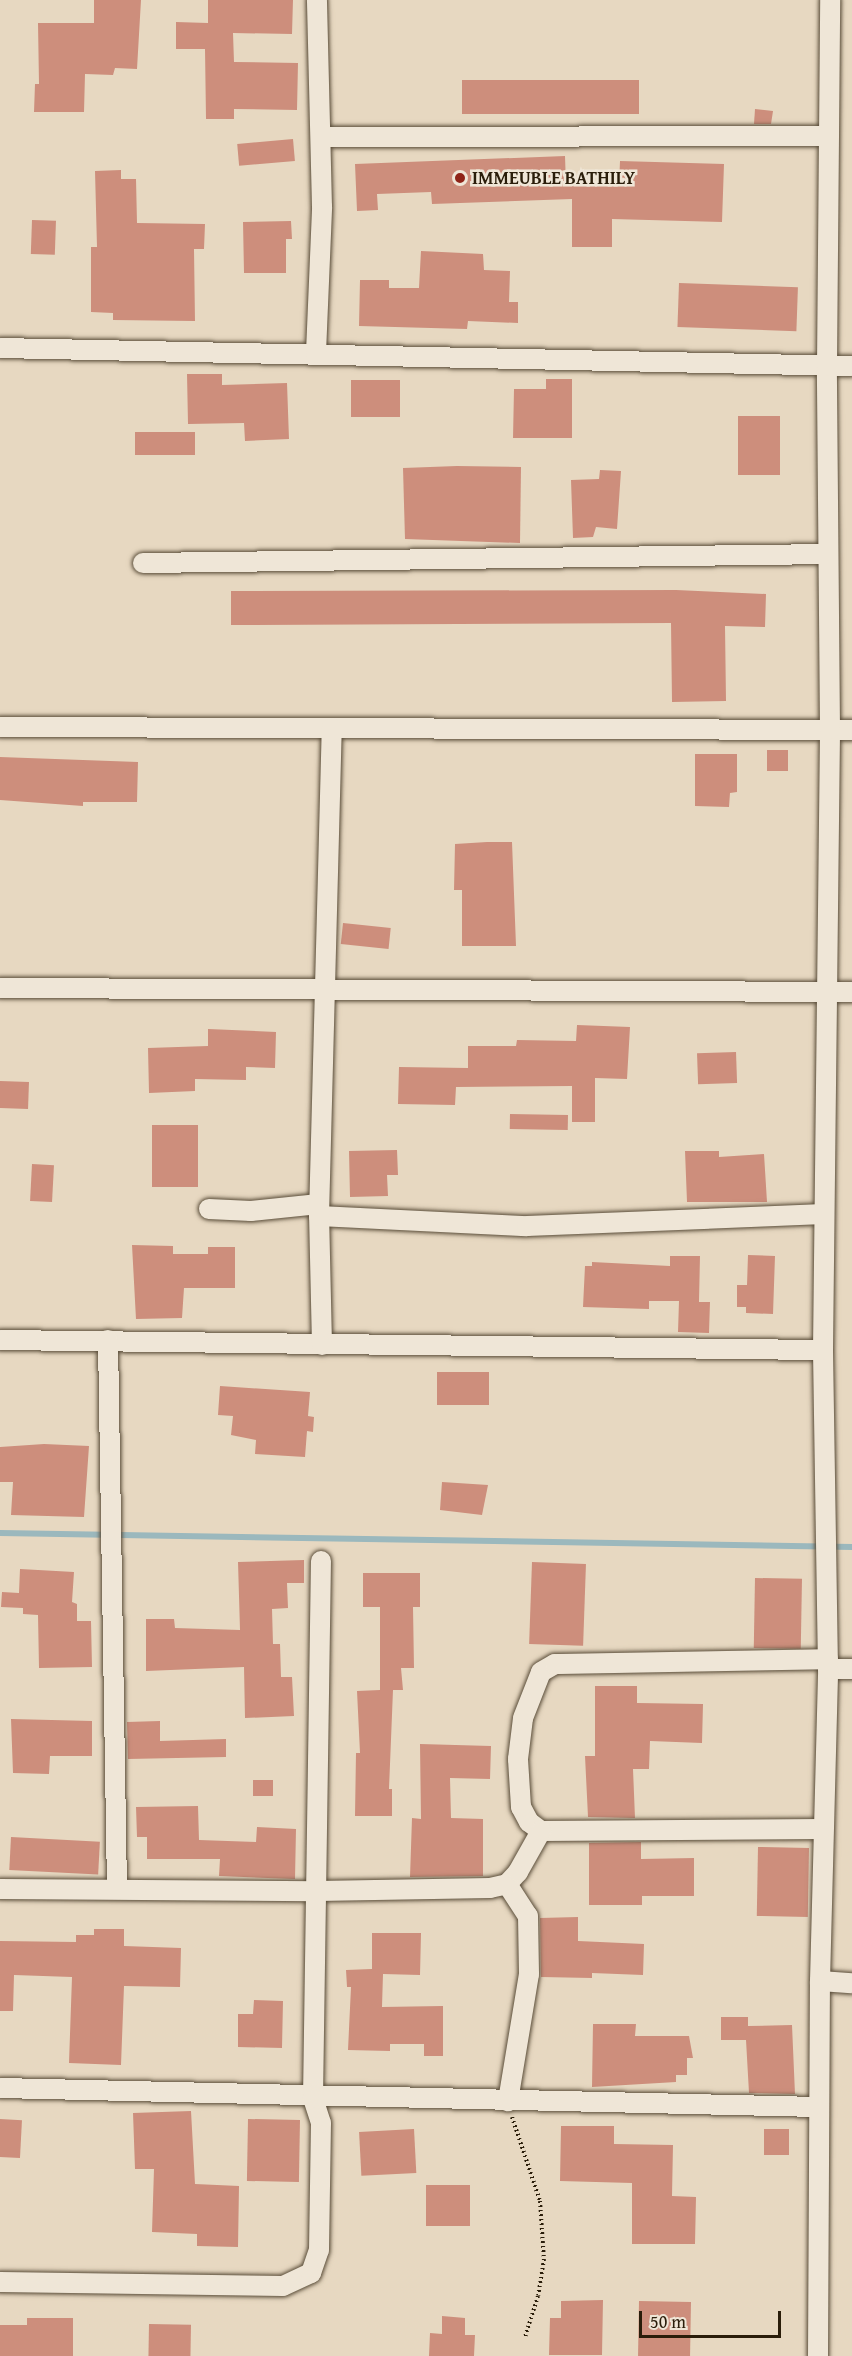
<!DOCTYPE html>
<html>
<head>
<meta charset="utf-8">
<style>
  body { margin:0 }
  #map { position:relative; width:852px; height:2356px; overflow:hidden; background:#e7d8c1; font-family:"Gentium Book Plus",serif }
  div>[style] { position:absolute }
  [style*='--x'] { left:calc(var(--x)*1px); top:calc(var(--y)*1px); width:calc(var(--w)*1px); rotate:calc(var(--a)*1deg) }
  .stream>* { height:6px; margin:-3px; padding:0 3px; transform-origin:3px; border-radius:3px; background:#9bb8bd }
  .building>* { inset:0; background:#cd8e7c; transform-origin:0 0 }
  .path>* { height:4px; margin-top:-2px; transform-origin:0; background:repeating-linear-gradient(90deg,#2a1d0a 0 1.5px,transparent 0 4.5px) }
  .roads { filter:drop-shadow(0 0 2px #594c38) drop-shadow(0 0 2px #594c38) }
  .minor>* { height:20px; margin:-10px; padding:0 10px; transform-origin:10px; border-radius:10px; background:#efe6d7 }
  .dots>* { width:16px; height:16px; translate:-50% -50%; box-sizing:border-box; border:3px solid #efe6d7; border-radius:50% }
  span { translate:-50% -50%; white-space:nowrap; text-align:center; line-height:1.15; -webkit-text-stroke:5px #efe6d7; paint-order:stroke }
  .poi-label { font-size:18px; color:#2a1d0a; font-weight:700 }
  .left { translate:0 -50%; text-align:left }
  .scale { position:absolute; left:639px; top:2311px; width:142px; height:27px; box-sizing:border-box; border:3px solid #2a1d0a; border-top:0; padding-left:8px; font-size:18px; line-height:21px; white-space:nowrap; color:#2a1d0a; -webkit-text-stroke:4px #efe6d7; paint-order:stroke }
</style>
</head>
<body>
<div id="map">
  <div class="stream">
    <div style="--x:0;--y:1533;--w:852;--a:0.94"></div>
  </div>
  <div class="building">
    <div style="clip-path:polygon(94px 0,141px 0,137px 69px,115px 68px,113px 75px,85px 74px,84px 112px,34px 112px,35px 84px,39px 84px,38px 23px,94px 23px)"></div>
    <div style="clip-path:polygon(208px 0,293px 0,292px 34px,233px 33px,234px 62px,298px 63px,297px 110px,234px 109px,234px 119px,206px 119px,205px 49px,176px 49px,176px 22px,208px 23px)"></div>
    <div style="left:462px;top:80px;width:177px;height:34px"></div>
    <div style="clip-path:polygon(755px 109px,773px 111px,771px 124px,754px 124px)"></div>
    <div style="left:293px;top:139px;width:22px;height:56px;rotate:85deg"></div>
    <div style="clip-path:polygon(565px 156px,566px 185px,619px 185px,620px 161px,724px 164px,722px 222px,612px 219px,612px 247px,572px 247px,572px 199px,432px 204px,431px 192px,377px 194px,378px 210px,357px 211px,355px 164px)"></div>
    <div style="clip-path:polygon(121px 170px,121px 179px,136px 179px,137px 223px,205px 224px,204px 249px,194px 249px,195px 321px,113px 320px,113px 313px,91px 312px,91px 247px,97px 247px,95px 171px)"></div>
    <div style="left:32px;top:220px;width:24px;height:34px;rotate:2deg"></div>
    <div style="clip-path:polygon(291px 221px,292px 239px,286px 239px,286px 273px,244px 273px,243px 222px)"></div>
    <div style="clip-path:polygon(421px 251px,483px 254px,484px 270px,510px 271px,509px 302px,518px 302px,518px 323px,468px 321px,467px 329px,359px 326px,360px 280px,389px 280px,389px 288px,419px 288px)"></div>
    <div style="left:679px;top:283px;width:119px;height:44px;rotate:2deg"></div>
    <div style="clip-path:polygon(187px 374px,222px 374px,222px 385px,287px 383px,289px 439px,245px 441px,244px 423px,188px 424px)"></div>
    <div style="clip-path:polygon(546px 379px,572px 379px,572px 438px,513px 438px,514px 389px,546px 389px)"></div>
    <div style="left:351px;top:380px;width:49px;height:37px"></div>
    <div style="left:738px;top:416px;width:42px;height:59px"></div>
    <div style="left:135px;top:432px;width:60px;height:23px"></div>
    <div style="clip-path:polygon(457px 466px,521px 467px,520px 543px,405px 539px,403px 468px)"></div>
    <div style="clip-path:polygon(600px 470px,621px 471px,617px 529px,596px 527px,593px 537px,573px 538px,571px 480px,599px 479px)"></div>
    <div style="clip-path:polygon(676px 590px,766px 594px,765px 627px,725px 626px,726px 701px,672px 702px,671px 623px,231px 625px,231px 591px)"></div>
    <div style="left:788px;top:750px;width:21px;height:21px;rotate:90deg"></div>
    <div style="clip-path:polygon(695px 754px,737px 754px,737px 792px,730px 793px,729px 807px,695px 806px)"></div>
    <div style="clip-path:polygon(0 757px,138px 762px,137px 802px,83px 802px,83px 806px,0 800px)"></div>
    <div style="clip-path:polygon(487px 842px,512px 842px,516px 946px,462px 946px,462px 890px,454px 890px,455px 844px)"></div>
    <div style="left:343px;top:923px;width:48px;height:21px;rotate:6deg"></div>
    <div style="clip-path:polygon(577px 1025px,630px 1027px,627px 1079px,595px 1078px,595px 1122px,572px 1122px,572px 1086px,456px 1087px,455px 1105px,398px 1104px,399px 1067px,468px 1068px,468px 1046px,516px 1046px,517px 1040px,576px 1041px)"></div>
    <div style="clip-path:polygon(208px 1029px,276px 1032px,275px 1068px,246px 1067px,246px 1080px,195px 1079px,195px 1091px,149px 1093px,148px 1048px,208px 1046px)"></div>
    <div style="left:736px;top:1052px;width:31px;height:39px;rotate:88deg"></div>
    <div style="left:0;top:1081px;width:29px;height:27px;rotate:2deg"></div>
    <div style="left:510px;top:1114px;width:58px;height:15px;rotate:1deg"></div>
    <div style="left:198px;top:1125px;width:62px;height:46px;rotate:90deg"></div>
    <div style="clip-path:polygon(397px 1150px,398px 1175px,387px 1175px,388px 1196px,350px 1197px,349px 1151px)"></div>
    <div style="clip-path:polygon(685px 1151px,719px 1151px,719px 1157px,764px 1154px,767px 1202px,687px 1202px)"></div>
    <div style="left:32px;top:1164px;width:22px;height:37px;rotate:3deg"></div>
    <div style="clip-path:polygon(132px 1245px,173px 1246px,173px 1254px,208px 1254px,208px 1247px,235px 1247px,235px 1288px,184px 1288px,182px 1318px,136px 1319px)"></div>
    <div style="clip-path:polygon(748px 1255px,775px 1256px,773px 1314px,746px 1313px,746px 1307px,737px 1307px,737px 1285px,747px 1285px)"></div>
    <div style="clip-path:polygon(670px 1256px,700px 1256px,699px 1302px,710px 1302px,709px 1333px,678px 1332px,679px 1301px,649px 1301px,649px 1309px,583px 1307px,585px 1266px,592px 1266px,592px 1262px,670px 1266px)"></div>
    <div style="left:437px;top:1372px;width:52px;height:33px"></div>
    <div style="clip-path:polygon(220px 1386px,310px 1392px,308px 1416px,314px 1417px,313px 1432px,307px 1431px,305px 1457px,255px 1454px,256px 1440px,231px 1435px,233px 1416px,218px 1415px)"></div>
    <div style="clip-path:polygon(44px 1444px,89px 1446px,84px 1517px,11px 1515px,13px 1482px,0 1482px,0 1447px)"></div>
    <div style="clip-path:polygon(442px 1482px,488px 1485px,482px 1515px,440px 1510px)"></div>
    <div style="clip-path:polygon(304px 1560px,304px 1583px,287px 1583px,288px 1608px,272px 1609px,273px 1644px,280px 1644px,281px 1677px,292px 1677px,294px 1716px,245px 1718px,244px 1667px,146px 1671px,146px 1619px,174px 1619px,175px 1628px,240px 1630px,238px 1562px)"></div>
    <div style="left:532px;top:1562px;width:54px;height:82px;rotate:2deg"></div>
    <div style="clip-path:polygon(20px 1569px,74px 1572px,72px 1602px,77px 1604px,77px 1621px,91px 1621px,92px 1667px,39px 1668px,38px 1615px,23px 1614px,23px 1608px,1px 1607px,2px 1592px,19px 1593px)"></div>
    <div style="clip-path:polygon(363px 1573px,420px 1573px,420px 1607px,413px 1607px,414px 1668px,401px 1668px,403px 1690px,393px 1690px,389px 1789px,392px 1789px,392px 1816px,355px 1816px,356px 1753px,360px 1753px,357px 1691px,380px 1690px,380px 1607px,363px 1607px)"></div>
    <div style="left:755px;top:1578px;width:47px;height:70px;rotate:1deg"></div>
    <div style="clip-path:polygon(595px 1686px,637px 1686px,637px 1703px,703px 1704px,702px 1743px,650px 1741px,649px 1769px,633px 1769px,635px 1818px,588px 1817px,585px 1756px,595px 1756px)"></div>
    <div style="clip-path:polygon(11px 1719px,92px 1721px,92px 1756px,50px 1756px,49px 1774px,13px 1773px)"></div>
    <div style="clip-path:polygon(160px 1721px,160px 1741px,226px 1739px,226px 1757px,128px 1759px,127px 1722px)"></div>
    <div style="clip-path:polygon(420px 1744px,491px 1746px,490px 1779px,450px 1778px,451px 1818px,483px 1819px,483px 1876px,410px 1877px,412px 1818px,421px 1819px)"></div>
    <div style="left:253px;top:1780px;width:20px;height:16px"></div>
    <div style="clip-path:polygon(198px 1806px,199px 1840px,256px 1842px,257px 1827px,296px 1829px,295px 1879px,219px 1876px,220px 1859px,147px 1859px,147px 1837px,137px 1837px,136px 1807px)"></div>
    <div style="left:11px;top:1837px;width:89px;height:33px;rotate:3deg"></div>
    <div style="clip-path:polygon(641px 1842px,641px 1859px,694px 1858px,694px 1896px,642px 1896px,642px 1905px,589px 1905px,589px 1843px)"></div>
    <div style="left:758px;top:1847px;width:51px;height:69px;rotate:1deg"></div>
    <div style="clip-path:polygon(578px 1917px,578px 1941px,644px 1944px,643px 1975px,592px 1973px,592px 1978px,541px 1977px,540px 1918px)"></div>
    <div style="clip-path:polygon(94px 1929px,124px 1929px,124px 1946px,181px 1948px,180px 1987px,124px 1986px,121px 2065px,69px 2063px,72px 1977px,14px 1975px,13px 2011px,0 2011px,0 1941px,76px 1942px,76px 1935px,94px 1935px)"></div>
    <div style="clip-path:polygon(372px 1933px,421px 1933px,420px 1975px,383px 1974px,382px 2007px,443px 2006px,443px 2056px,424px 2056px,424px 2044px,390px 2044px,390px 2051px,348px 2050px,351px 1987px,347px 1987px,346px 1970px,372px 1969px)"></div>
    <div style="clip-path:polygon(254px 2000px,283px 2001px,282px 2048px,238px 2047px,238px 2014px,253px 2014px)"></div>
    <div style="clip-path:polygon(721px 2017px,748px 2017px,748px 2026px,792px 2025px,795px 2094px,749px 2093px,746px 2040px,721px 2040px)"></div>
    <div style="clip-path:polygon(593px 2024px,636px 2024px,635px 2036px,689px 2036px,693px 2058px,687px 2058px,687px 2075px,676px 2075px,676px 2082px,592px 2087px)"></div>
    <div style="clip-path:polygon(191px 2111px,195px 2184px,239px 2186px,238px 2247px,197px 2246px,197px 2234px,152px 2232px,154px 2169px,135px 2169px,133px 2113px)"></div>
    <div style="left:0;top:2119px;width:22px;height:38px;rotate:3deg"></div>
    <div style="left:248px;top:2119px;width:52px;height:62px;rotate:1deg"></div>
    <div style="clip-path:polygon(561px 2126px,614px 2126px,614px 2144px,673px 2145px,672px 2196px,696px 2197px,695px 2244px,632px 2244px,632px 2183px,560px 2181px)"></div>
    <div style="left:414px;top:2129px;width:44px;height:55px;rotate:87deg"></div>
    <div style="left:764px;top:2129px;width:25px;height:26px"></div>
    <div style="left:426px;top:2185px;width:44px;height:41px"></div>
    <div style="clip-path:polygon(603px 2300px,602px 2355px,549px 2355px,550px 2318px,561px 2318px,561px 2301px)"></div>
    <div style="left:639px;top:2301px;width:52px;height:55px;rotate:1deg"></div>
    <div style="clip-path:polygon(442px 2316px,465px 2318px,465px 2335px,475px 2335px,474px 2356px,429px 2356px,430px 2333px,442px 2334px)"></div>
    <div style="clip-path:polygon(27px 2318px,73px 2318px,73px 2356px,0 2356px,0 2325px,27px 2325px)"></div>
    <div style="left:149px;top:2324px;width:42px;height:32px;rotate:1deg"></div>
  </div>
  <div class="path">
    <div style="--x:512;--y:2117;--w:89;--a:71.6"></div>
    <div style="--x:540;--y:2201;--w:58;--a:86.1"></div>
    <div style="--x:544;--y:2259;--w:37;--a:99"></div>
    <div style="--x:538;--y:2296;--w:43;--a:107.6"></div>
  </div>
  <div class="roads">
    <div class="minor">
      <div style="--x:321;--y:137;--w:508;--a:-0.11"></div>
      <div style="--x:0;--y:348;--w:852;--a:1.21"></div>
      <div style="--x:316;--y:353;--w:146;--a:-87.6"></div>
      <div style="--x:322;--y:207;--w:207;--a:-91.4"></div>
      <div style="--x:143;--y:563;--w:685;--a:-0.75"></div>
      <div style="--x:0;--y:727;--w:852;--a:0.2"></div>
      <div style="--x:0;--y:988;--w:852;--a:0.27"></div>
      <div style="--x:209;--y:1209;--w:42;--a:2.7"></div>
      <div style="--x:251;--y:1211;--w:68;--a:-5.9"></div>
      <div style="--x:319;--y:1216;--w:208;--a:2.8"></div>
      <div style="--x:527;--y:1226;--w:297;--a:-2.3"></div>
      <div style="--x:0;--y:1340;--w:823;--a:0.7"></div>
      <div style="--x:108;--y:1340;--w:548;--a:89.06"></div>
      <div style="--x:322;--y:1345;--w:129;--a:-91.3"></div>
      <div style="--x:319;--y:1216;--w:488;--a:-88.5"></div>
      <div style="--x:828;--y:1669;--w:24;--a:0"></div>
      <div style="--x:822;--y:1829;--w:281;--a:179.6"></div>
      <div style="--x:541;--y:1831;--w:15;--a:-143"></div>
      <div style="--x:529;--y:1822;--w:17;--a:-118"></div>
      <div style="--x:521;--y:1807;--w:48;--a:-93.6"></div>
      <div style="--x:518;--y:1759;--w:41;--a:-83"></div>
      <div style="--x:523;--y:1718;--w:49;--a:-68.6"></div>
      <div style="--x:541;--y:1672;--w:16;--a:-30"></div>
      <div style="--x:555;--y:1664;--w:273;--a:-1"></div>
      <div style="--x:507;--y:1884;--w:38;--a:57"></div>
      <div style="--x:528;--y:1916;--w:58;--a:89"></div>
      <div style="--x:529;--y:1974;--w:129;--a:99.4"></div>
      <div style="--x:0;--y:1889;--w:318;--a:0.4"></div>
      <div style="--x:318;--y:1891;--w:172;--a:-1"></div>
      <div style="--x:490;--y:1888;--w:17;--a:-13"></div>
      <div style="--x:507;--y:1884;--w:16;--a:-47"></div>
      <div style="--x:518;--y:1872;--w:47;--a:-60.7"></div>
      <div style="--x:820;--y:1981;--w:32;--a:4"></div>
      <div style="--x:0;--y:2088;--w:818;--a:1.33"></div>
      <div style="--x:0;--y:2282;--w:283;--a:0.8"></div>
      <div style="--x:283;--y:2286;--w:31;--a:-25"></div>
      <div style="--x:311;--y:2273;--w:24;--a:-71"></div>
      <div style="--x:319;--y:2250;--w:127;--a:-89.1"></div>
      <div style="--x:321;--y:2123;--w:26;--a:-108"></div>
      <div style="--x:313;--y:2098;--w:537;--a:-89.15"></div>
      <div style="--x:818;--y:2356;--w:375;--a:-89.7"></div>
      <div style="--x:820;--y:1981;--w:312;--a:-88.5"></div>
      <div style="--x:828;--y:1669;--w:319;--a:-90.9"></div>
      <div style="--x:823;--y:1350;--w:621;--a:-89.35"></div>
      <div style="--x:830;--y:729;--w:363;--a:-90.5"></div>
      <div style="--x:827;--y:366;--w:366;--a:-89.5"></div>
    </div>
  </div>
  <div class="dots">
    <div style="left:460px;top:178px;background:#8f2418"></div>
  </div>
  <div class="poi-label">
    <span class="left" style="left:472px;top:178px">IMMEUBLE BATHILY</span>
  </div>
  <div class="scale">50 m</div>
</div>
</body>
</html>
